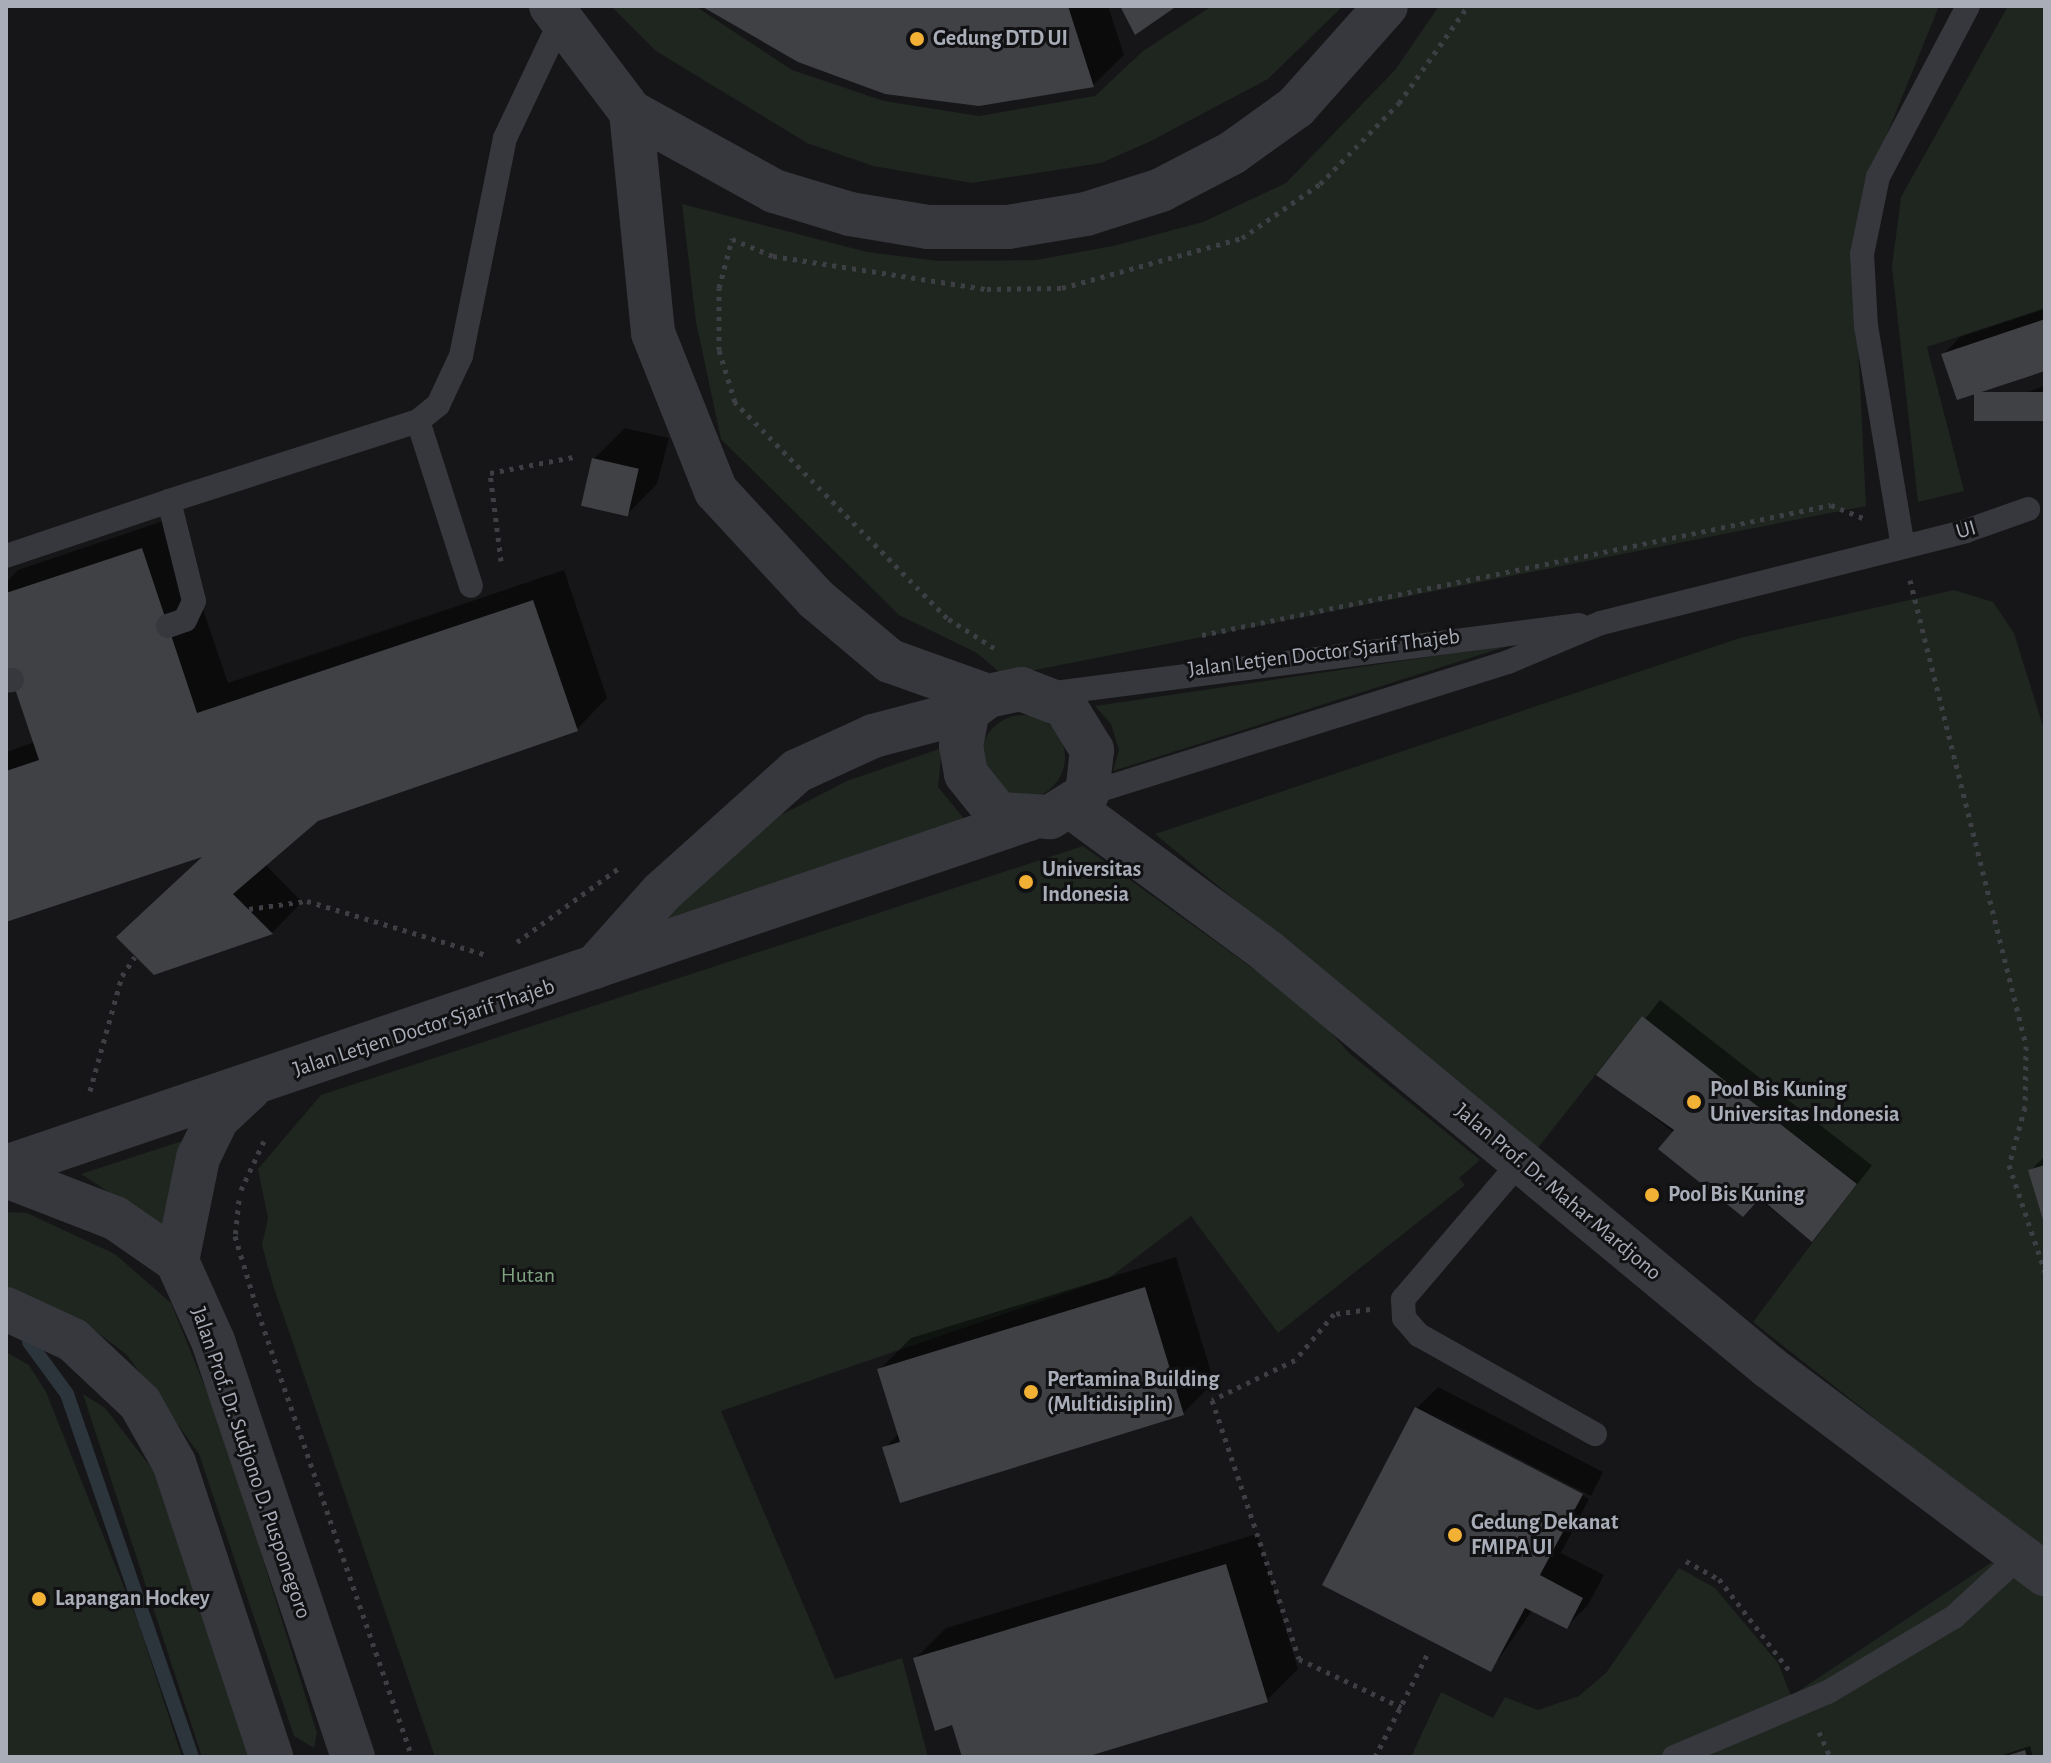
<!DOCTYPE html>
<html>
<head>
<meta charset="utf-8">
<style>
  body { margin:0 }
  #map { position:relative; width:2051px; height:1763px; overflow:hidden; background:#161618; font-family:"Alegreya Sans",sans-serif }
  div>[style] { position:absolute }
  [style*='--x'] { left:calc(var(--x)*1px); top:calc(var(--y)*1px); width:calc(var(--w)*1px); rotate:calc(var(--a)*1deg) }
  .green>* { inset:0; background:#1e261f }
  .round { border-radius:50% }
  .shadow>* { inset:0; background:#0007; transform-origin:0 0 }
  .stream>* { height:14px; margin:-7px; padding:0 7px; transform-origin:7px; border-radius:7px; background:#2c353c }
  .building>* { inset:0; background:#404145; transform-origin:0 0 }
  .path>* { height:5px; margin-top:-2.5px; transform-origin:0; background:repeating-linear-gradient(90deg,#3d3f44 0 4px,transparent 0 10px) }
  .service>* { height:24px; margin:-12px; padding:0 12px; transform-origin:12px; border-radius:12px; background:#37383d }
  .minor>* { height:44px; margin:-22px; padding:0 22px; transform-origin:22px; border-radius:22px; background:#37383d }
  .dots>* { width:22px; height:22px; translate:-50% -50%; box-sizing:border-box; border:4px solid #111113; border-radius:50% }
  span { translate:-50% -50%; white-space:nowrap; text-align:center; line-height:1.15; -webkit-text-stroke:6px #111113; paint-order:stroke }
  .poi-label { font-size:22px; color:#a8adb8; font-weight:700 }
  .left { translate:0 -50%; text-align:left }
  .street-label { font-size:22px; color:#a8adb8 }
  .park-label { font-size:22px; color:#7fa381 }
  .frame { position:absolute; inset:0; border:8px solid #a8adb8; pointer-events:none }
</style>
</head>
<body>
<div id="map">
  <div class="green">
    <div style="clip-path:polygon(611px 6px,695px 6px,792px 70px,884px 101px,979px 116px,1095px 96px,1143px 51px,1212px 6px,1343px 6px,1268px 79px,1151px 141px,1101px 163px,972px 183px,873px 166px,807px 143px,656px 51px)"></div>
    <div style="clip-path:polygon(1439px 6px,1939px 6px,1868px 181px,1858px 346px,1866px 506px,1004px 676px,977px 653px,899px 615px,721px 439px,696px 322px,682px 204px,867px 252px,939px 261px,1036px 260px,1113px 246px,1203px 222px,1286px 183px,1395px 70px)"></div>
    <div style="clip-path:polygon(2008px 6px,2045px 6px,2045px 308px,1927px 347px,1964px 491px,1918px 502px,1892px 267px,1901px 197px)"></div>
    <div style="clip-path:polygon(1954px 590px,1993px 602px,2014px 633px,2045px 733px,2045px 1553px,1753px 1322px,1857px 1183px,1642px 1016px,1537px 1149px,1155px 834px,1740px 638px)"></div>
    <div style="clip-path:polygon(1511px 645px,1113px 771px,1119px 750px,1111px 724px,1095px 706px)"></div>
    <div class="round" style="left:981px;top:715px;width:84px;height:84px"></div>
    <div style="clip-path:polygon(942px 748px,938px 787px,970px 826px,636px 937px,781px 815px,847px 781px)"></div>
    <div style="clip-path:polygon(1083px 846px,1312px 1011px,1349px 1053px,1480px 1160px,1459px 1178px,1465px 1185px,1278px 1333px,1191px 1216px,1109px 1278px,721px 1411px,835px 1679px,902px 1658px,928px 1757px,435px 1757px,273px 1285px,262px 1245px,268px 1218px,258px 1169px,321px 1095px)"></div>
    <div style="clip-path:polygon(182px 1141px,162px 1227px,81px 1174px)"></div>
    <div style="clip-path:polygon(6px 1212px,27px 1213px,115px 1254px,171px 1303px,224px 1434px,317px 1733px,314px 1748px,294px 1736px,199px 1454px,127px 1355px,81px 1320px,6px 1288px)"></div>
    <div style="clip-path:polygon(6px 1352px,29px 1365px,46px 1392px,139px 1625px,182px 1757px,6px 1757px)"></div>
    <div style="clip-path:polygon(83px 1394px,105px 1408px,153px 1470px,251px 1757px,202px 1757px)"></div>
    <div style="clip-path:polygon(2007px 1552px,2045px 1595px,2045px 1757px,2027px 1757px,2024px 1750px,2004px 1757px,1411px 1757px,1441px 1692px,1493px 1718px,1505px 1697px,1538px 1710px,1579px 1696px,1606px 1673px,1679px 1568px,1715px 1588px,1778px 1663px,1791px 1696px)"></div>
  </div>
  <div class="shadow">
    <div style="clip-path:polygon(704px 6px,1108px 6px,1124px 55px,1093px 85px,798px 60px)"></div>
    <div style="clip-path:polygon(2045px 309px,2045px 369px,1944px 354px,1960px 337px)"></div>
    <div style="clip-path:polygon(2045px 386px,2045px 419px,1980px 415px,1991px 404px)"></div>
    <div style="clip-path:polygon(625px 428px,669px 438px,657px 484px,626px 515px,594px 459px)"></div>
    <div style="clip-path:polygon(172px 518px,228px 683px,564px 570px,607px 698px,577px 729px,317px 819px,265px 864px,302px 902px,272px 933px,155px 973px,207px 853px,6px 920px,6px 752px,35px 742px,6px 656px,6px 582px,18px 570px)"></div>
    <div style="left:1660px;top:1000px;width:269px;height:96px;rotate:38deg"></div>
    <div style="clip-path:polygon(2045px 1156px,2045px 1218px,2030px 1171px)"></div>
    <div style="clip-path:polygon(1176px 1257px,1214px 1382px,1183px 1413px,885px 1448px,899px 1433px,880px 1369px,911px 1338px)"></div>
    <div style="clip-path:polygon(1438px 1387px,1603px 1472px,1591px 1496px,1422px 1409px,1589px 1499px,1561px 1553px,1604px 1575px,1588px 1605px,1566px 1627px,1533px 1609px,1491px 1670px,1416px 1409px)"></div>
    <div style="clip-path:polygon(1257px 1534px,1298px 1669px,1267px 1700px,1079px 1757px,964px 1757px,954px 1723px,915px 1659px,946px 1628px)"></div>
    <div style="clip-path:polygon(2030px 1746px,2033px 1757px,1997px 1757px)"></div>
  </div>
  <div class="stream">
    <div style="--x:29;--y:1342;--w:64;--a:53.8"></div>
    <div style="--x:67;--y:1394;--w:384;--a:71"></div>
  </div>
  <div class="building">
    <div style="clip-path:polygon(701px 6px,1068px 6px,1094px 87px,979px 106px,885px 94px,798px 62px)"></div>
    <div style="clip-path:polygon(1120px 6px,1177px 6px,1135px 35px)"></div>
    <div style="clip-path:polygon(2045px 319px,2045px 371px,1957px 400px,1941px 354px)"></div>
    <div style="left:2045px;top:392px;width:29px;height:71px;rotate:90deg"></div>
    <div style="left:592px;top:458px;width:48px;height:49px;rotate:13deg"></div>
    <div style="clip-path:polygon(142px 548px,197px 713px,533px 600px,578px 731px,318px 821px,233px 894px,273px 934px,154px 975px,116px 937px,202px 857px,6px 922px,6px 771px,39px 760px,6px 662px,6px 593px)"></div>
    <div style="clip-path:polygon(1642px 1016px,1857px 1184px,1812px 1242px,1760px 1198px,1743px 1217px,1658px 1149px,1674px 1130px,1596px 1075px)"></div>
    <div style="clip-path:polygon(2045px 1165px,2045px 1223px,2044px 1223px,2028px 1170px)"></div>
    <div style="clip-path:polygon(1145px 1287px,1184px 1415px,900px 1503px,882px 1447px,900px 1442px,877px 1369px)"></div>
    <div style="clip-path:polygon(1415px 1407px,1583px 1494px,1540px 1575px,1583px 1598px,1567px 1629px,1525px 1608px,1491px 1672px,1322px 1585px)"></div>
    <div style="clip-path:polygon(1226px 1564px,1268px 1702px,1086px 1757px,962px 1757px,952px 1725px,935px 1731px,913px 1658px)"></div>
    <div style="clip-path:polygon(2025px 1750px,2027px 1757px,2006px 1757px,2006px 1756px)"></div>
  </div>
  <div class="path">
    <div style="--x:501;--y:561;--w:89;--a:-97.1"></div>
    <div style="--x:490;--y:473;--w:85;--a:-10.9"></div>
    <div style="--x:1910;--y:580;--w:480;--a:76"></div>
    <div style="--x:2026;--y:1046;--w:61;--a:90.9"></div>
    <div style="--x:2025;--y:1107;--w:60;--a:105.4"></div>
    <div style="--x:2009;--y:1165;--w:113;--a:71.4"></div>
    <div style="--x:1202;--y:635;--w:642;--a:-11.68"></div>
    <div style="--x:1831;--y:505;--w:35;--a:22"></div>
    <div style="--x:994;--y:648;--w:56;--a:-147.4"></div>
    <div style="--x:947;--y:618;--w:303;--a:-134.5"></div>
    <div style="--x:735;--y:402;--w:54;--a:-107.1"></div>
    <div style="--x:719;--y:350;--w:62;--a:-90"></div>
    <div style="--x:719;--y:288;--w:51;--a:-75.1"></div>
    <div style="--x:732;--y:239;--w:44;--a:22.5"></div>
    <div style="--x:773;--y:256;--w:217;--a:8.8"></div>
    <div style="--x:987;--y:289;--w:75;--a:-0.8"></div>
    <div style="--x:1062;--y:288;--w:187;--a:-15.5"></div>
    <div style="--x:1242;--y:238;--w:95;--a:-34.7"></div>
    <div style="--x:1320;--y:184;--w:113;--a:-45.7"></div>
    <div style="--x:1399;--y:103;--w:119;--a:-54.6"></div>
    <div style="--x:249;--y:909;--w:59;--a:-7.9"></div>
    <div style="--x:307;--y:901;--w:188;--a:16.7"></div>
    <div style="--x:517;--y:942;--w:126;--a:-36"></div>
    <div style="--x:90;--y:1091;--w:119;--a:-74.5"></div>
    <div style="--x:122;--y:976;--w:23;--a:-56"></div>
    <div style="--x:241;--y:1190;--w:54;--a:-64.9"></div>
    <div style="--x:239;--y:1200;--w:36;--a:96"></div>
    <div style="--x:235;--y:1236;--w:79;--a:73.2"></div>
    <div style="--x:258;--y:1312;--w:471;--a:70.9"></div>
    <div style="--x:1370;--y:1309;--w:36;--a:172"></div>
    <div style="--x:1334;--y:1314;--w:60;--a:130.3"></div>
    <div style="--x:1295;--y:1360;--w:92;--a:154.3"></div>
    <div style="--x:1212;--y:1400;--w:273;--a:71.4"></div>
    <div style="--x:1299;--y:1659;--w:113;--a:25.2"></div>
    <div style="--x:1686;--y:1561;--w:38;--a:29"></div>
    <div style="--x:1719;--y:1579;--w:118;--a:52.5"></div>
    <div style="--x:1819;--y:1732;--w:27;--a:66"></div>
    <div style="--x:1375;--y:1757;--w:119;--a:-63"></div>
  </div>
  <div class="service">
    <div style="--x:418;--y:421;--w:173;--a:72.2"></div>
    <div style="--x:169;--y:501;--w:262;--a:-17.8"></div>
    <div style="--x:418;--y:421;--w:26;--a:-39"></div>
    <div style="--x:438;--y:405;--w:54;--a:-64.9"></div>
    <div style="--x:461;--y:356;--w:222;--a:-78.6"></div>
    <div style="--x:505;--y:138;--w:131;--a:-64.6"></div>
    <div style="--x:1903;--y:547;--w:223;--a:-99.5"></div>
    <div style="--x:1866;--y:327;--w:73;--a:-93.1"></div>
    <div style="--x:1862;--y:254;--w:79;--a:-78.3"></div>
    <div style="--x:1878;--y:177;--w:193;--a:-62.2"></div>
    <div style="--x:6;--y:556;--w:172;--a:-18.6"></div>
    <div style="--x:169;--y:501;--w:103;--a:76"></div>
    <div style="--x:194;--y:601;--w:21;--a:115"></div>
    <div style="--x:185;--y:620;--w:18;--a:161"></div>
    <div style="--x:6;--y:681;--w:6;--a:-9"></div>
    <div style="--x:1047;--y:694;--w:537;--a:-7.38"></div>
    <div style="--x:1087;--y:794;--w:441;--a:-17.4"></div>
    <div style="--x:1508;--y:662;--w:101;--a:-22.8"></div>
    <div style="--x:1601;--y:623;--w:376;--a:-14.1"></div>
    <div style="--x:1966;--y:531;--w:66;--a:-19.5"></div>
    <div style="--x:1521;--y:1161;--w:182;--a:130.5"></div>
    <div style="--x:1403;--y:1299;--w:19;--a:87"></div>
    <div style="--x:1404;--y:1318;--w:23;--a:49"></div>
    <div style="--x:1419;--y:1335;--w:202;--a:29.4"></div>
    <div style="--x:1674;--y:1757;--w:167;--a:-22.9"></div>
    <div style="--x:1828;--y:1692;--w:147;--a:-30.8"></div>
    <div style="--x:1954;--y:1617;--w:91;--a:-42.8"></div>
  </div>
  <div class="minor">
    <div style="--x:551;--y:6;--w:133;--a:53"></div>
    <div style="--x:631;--y:112;--w:163;--a:28.9"></div>
    <div style="--x:774;--y:191;--w:79;--a:16.8"></div>
    <div style="--x:850;--y:214;--w:79;--a:9.5"></div>
    <div style="--x:928;--y:227;--w:80;--a:0"></div>
    <div style="--x:1008;--y:227;--w:79;--a:-9.5"></div>
    <div style="--x:1086;--y:214;--w:79;--a:-17.7"></div>
    <div style="--x:1161;--y:190;--w:80;--a:-27.5"></div>
    <div style="--x:1232;--y:153;--w:79;--a:-35.7"></div>
    <div style="--x:1296;--y:107;--w:135;--a:-48.3"></div>
    <div style="--x:631;--y:112;--w:222;--a:84.3"></div>
    <div style="--x:653;--y:333;--w:170;--a:68.3"></div>
    <div style="--x:716;--y:491;--w:147;--a:47.2"></div>
    <div style="--x:816;--y:599;--w:97;--a:40"></div>
    <div style="--x:890;--y:661;--w:104;--a:19.7"></div>
    <div style="--x:1021;--y:689;--w:47;--a:21.1"></div>
    <div style="--x:1065;--y:706;--w:52;--a:58.5"></div>
    <div style="--x:1092;--y:750;--w:44;--a:96.5"></div>
    <div style="--x:1087;--y:794;--w:44;--a:148.1"></div>
    <div style="--x:1050;--y:817;--w:52;--a:-176.7"></div>
    <div style="--x:998;--y:814;--w:51;--a:-128.7"></div>
    <div style="--x:966;--y:774;--w:28;--a:-100"></div>
    <div style="--x:961;--y:746;--w:36;--a:-79"></div>
    <div style="--x:968;--y:711;--w:25;--a:-37"></div>
    <div style="--x:988;--y:696;--w:34;--a:-12"></div>
    <div style="--x:1073;--y:808;--w:242;--a:36.4"></div>
    <div style="--x:1268;--y:952;--w:651;--a:39.64"></div>
    <div style="--x:1769;--y:1367;--w:345;--a:36.9"></div>
    <div style="--x:595;--y:967;--w:101;--a:-48.2"></div>
    <div style="--x:662;--y:892;--w:181;--a:-41.9"></div>
    <div style="--x:797;--y:771;--w:84;--a:-24.7"></div>
    <div style="--x:873;--y:736;--w:98;--a:-14.7"></div>
    <div style="--x:6;--y:1167;--w:1081;--a:-18.79"></div>
    <div style="--x:6;--y:1176;--w:117;--a:21.1"></div>
    <div style="--x:115;--y:1218;--w:75;--a:34.7"></div>
    <div style="--x:177;--y:1261;--w:88;--a:65.8"></div>
    <div style="--x:213;--y:1341;--w:439;--a:71.4"></div>
    <div style="--x:177;--y:1261;--w:105;--a:-78.5"></div>
    <div style="--x:198;--y:1158;--w:43;--a:-64"></div>
    <div style="--x:217;--y:1119;--w:44;--a:-43.2"></div>
    <div style="--x:6;--y:1309;--w:74;--a:24.8"></div>
    <div style="--x:73;--y:1340;--w:92;--a:43.2"></div>
    <div style="--x:140;--y:1403;--w:69;--a:60.5"></div>
    <div style="--x:174;--y:1463;--w:310;--a:71.7"></div>
  </div>
  <div class="dots">
    <div style="left:917px;top:39px;background:#f2b134"></div>
    <div style="left:1026px;top:882px;background:#f2b134"></div>
    <div style="left:1694px;top:1102px;background:#f2b134"></div>
    <div style="left:1652px;top:1195px;background:#f2b134"></div>
    <div style="left:1031px;top:1392px;background:#f2b134"></div>
    <div style="left:1455px;top:1535px;background:#f2b134"></div>
    <div style="left:39px;top:1599px;background:#f2b134"></div>
  </div>
  <div class="poi-label">
    <span class="left" style="left:933px;top:39px">Gedung DTD UI</span>
    <span class="left" style="left:1042px;top:882px">Universitas<br>Indonesia</span>
    <span class="left" style="left:1710px;top:1102px">Pool Bis Kuning<br>Universitas Indonesia</span>
    <span class="left" style="left:1668px;top:1195px">Pool Bis Kuning</span>
    <span class="left" style="left:1047px;top:1392px">Pertamina Building<br>(Multidisiplin)</span>
    <span class="left" style="left:1471px;top:1535px">Gedung Dekanat<br>FMIPA UI</span>
    <span class="left" style="left:55px;top:1599px">Lapangan Hockey</span>
  </div>
  <div class="street-label">
    <span style="left:1966px;top:530px;rotate:-16deg">UI</span>
    <span style="left:1324px;top:653px;rotate:-7deg">Jalan Letjen Doctor Sjarif Thajeb</span>
    <span style="left:424px;top:1028px;rotate:-18deg">Jalan Letjen Doctor Sjarif Thajeb</span>
    <span style="left:1558px;top:1192px;rotate:40deg">Jalan Prof. Dr. Mahar Mardjono</span>
    <span style="left:251px;top:1463px;rotate:71deg">Jalan Prof. Dr. Sudjono D. Pusponegoro</span>
  </div>
  <div class="park-label">
    <span style="left:528px;top:1276px">Hutan</span>
  </div>
  <div class="frame"></div>
</div>
</body>
</html>
